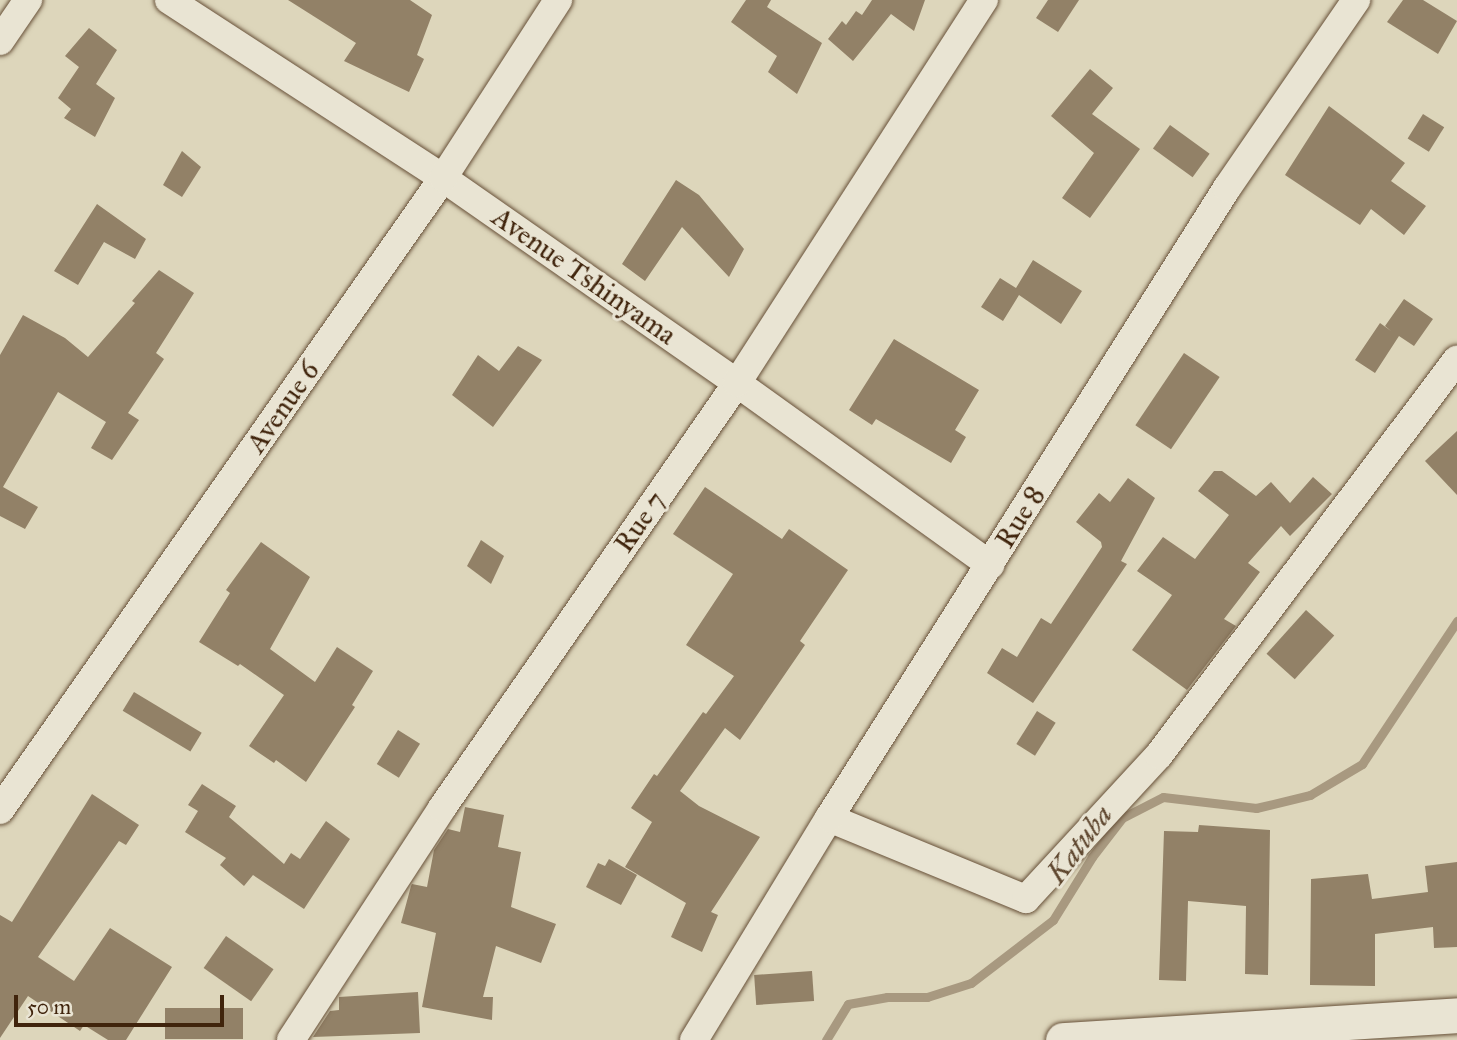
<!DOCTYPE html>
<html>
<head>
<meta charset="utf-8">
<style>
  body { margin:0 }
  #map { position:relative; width:1457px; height:1040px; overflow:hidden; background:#ddd6bb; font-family:"IM FELL Great Primer",serif }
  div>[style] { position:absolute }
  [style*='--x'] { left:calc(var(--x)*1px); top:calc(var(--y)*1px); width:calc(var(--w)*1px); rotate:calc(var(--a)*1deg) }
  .stream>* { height:9px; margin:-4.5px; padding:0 4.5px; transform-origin:4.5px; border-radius:4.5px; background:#a89980 }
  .building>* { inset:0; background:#928167; transform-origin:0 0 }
  .roads { filter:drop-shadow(0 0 2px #675038) drop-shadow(0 0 2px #675038) }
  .minor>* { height:28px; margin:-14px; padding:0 14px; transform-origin:14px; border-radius:14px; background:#e9e4d3 }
  .tertiary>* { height:35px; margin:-17.5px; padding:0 17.5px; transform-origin:17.5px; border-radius:17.5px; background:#e9e4d3 }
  span { translate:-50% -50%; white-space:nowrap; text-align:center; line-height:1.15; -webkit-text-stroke:6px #e9e4d3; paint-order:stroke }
  .street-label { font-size:28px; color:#40240c }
  .water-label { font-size:30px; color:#5f472f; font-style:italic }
  .scale { position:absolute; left:14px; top:995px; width:210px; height:32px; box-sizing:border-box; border:4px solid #40240c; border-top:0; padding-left:9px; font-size:21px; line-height:24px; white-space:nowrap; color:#40240c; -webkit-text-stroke:5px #e9e4d3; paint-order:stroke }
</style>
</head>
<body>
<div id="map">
  <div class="stream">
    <div style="--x:826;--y:1040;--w:42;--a:-58.6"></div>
    <div style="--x:848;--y:1004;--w:40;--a:-10"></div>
    <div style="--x:887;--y:997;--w:40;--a:0"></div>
    <div style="--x:927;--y:997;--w:46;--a:-17.7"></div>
    <div style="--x:971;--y:983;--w:103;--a:-37.5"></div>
    <div style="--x:1053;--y:920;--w:74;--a:-58.2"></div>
    <div style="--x:1092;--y:857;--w:49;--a:-52.4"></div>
    <div style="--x:1122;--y:818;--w:46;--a:-27.1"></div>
    <div style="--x:1163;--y:797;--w:94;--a:6.7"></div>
    <div style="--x:1256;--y:808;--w:56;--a:-13.5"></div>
    <div style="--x:1310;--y:795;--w:61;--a:-30.8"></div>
    <div style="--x:1362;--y:764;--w:172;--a:-56.4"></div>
  </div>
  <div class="building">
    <div style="clip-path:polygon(288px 0,410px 0,432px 15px,417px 55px,424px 59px,409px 92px,344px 61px,356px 43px)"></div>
    <div style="clip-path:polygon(746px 0,771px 0,767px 7px,822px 43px,797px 94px,768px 72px,777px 56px,731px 22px)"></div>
    <div style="clip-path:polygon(872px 0,925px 0,914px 31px,891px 14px,853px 61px,828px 39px,842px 21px,846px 25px,856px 11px,862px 15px)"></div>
    <div style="clip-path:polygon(1048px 0,1079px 0,1058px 32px,1036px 18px)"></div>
    <div style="clip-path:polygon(1403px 0,1423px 0,1457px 21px,1438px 54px,1387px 22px)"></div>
    <div style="clip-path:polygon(89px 28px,117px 50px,96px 84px,115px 98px,95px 137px,64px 118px,71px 109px,58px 98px,79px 67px,65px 56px)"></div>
    <div style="clip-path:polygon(1090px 69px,1113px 88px,1092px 114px,1140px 149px,1090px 218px,1062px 198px,1094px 153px,1051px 116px)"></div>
    <div style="clip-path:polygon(1329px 106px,1405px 163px,1391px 181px,1426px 206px,1404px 235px,1371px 209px,1360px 225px,1285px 175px)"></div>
    <div style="left:1423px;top:114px;width:25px;height:29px;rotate:32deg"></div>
    <div style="left:1170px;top:125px;width:49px;height:29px;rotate:36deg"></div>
    <div style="clip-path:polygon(182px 151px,201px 167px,182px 197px,163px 185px)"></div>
    <div style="clip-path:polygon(676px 180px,699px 195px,744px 249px,729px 277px,682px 227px,645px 281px,622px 264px)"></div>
    <div style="clip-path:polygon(97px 204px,146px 239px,135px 259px,104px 242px,78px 285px,54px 271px)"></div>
    <div style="clip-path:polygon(1033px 260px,1082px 291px,1061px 324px,1019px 295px,1003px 321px,981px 307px,1000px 278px,1016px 288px)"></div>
    <div style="clip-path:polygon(159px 270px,194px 293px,156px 353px,164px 359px,128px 413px,139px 420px,112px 460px,91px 448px,106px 422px,58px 392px,3px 487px,38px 507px,25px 529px,0 516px,0 355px,23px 315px,65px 338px,88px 357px,135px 303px,132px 301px)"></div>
    <div style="clip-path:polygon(1404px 299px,1433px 319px,1414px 346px,1399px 336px,1375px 373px,1355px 360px,1380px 323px,1391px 331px,1385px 326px)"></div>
    <div style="clip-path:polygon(894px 339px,979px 390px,955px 430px,966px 437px,951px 463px,876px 419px,872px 425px,849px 410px)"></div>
    <div style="clip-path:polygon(518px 346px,542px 360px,493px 427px,452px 395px,478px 355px,499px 371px)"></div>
    <div style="left:1184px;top:353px;width:43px;height:87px;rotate:34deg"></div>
    <div style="clip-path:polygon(1457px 431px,1457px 495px,1425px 461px)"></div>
    <div style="clip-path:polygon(1214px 471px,1222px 471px,1256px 496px,1271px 482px,1290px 503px,1313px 477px,1332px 494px,1290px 536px,1281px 526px,1248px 563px,1260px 572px,1224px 619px,1236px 626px,1187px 690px,1132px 650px,1172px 595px,1137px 571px,1163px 537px,1195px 559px,1229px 515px,1198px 491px)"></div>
    <div style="clip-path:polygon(1128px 478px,1155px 498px,1121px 561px,1127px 564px,1033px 703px,987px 673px,1002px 648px,1017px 657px,1041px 618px,1051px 624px,1102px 547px,1101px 542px,1076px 522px,1099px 493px,1110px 502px)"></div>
    <div style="clip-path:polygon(705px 487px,782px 539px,789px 529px,848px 570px,800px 641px,805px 645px,740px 740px,725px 728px,680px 791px,699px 806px,760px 837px,711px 912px,718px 915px,702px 952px,671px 937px,686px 903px,625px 867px,652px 822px,631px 808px,654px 774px,657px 776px,703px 712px,706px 714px,734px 676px,686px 645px,733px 574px,673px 534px)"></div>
    <div style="clip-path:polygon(481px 540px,504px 556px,491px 584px,467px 566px)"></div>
    <div style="clip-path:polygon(261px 542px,310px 577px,270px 649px,315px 682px,337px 647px,373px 671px,352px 705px,355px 707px,306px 782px,276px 760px,274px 763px,249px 746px,284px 695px,240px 664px,238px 666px,199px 642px,230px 593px,226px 590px)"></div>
    <div style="left:1306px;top:610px;width:38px;height:59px;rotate:42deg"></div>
    <div style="left:134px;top:692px;width:79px;height:22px;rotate:31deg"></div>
    <div style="left:1037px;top:711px;width:22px;height:39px;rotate:32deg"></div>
    <div style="left:398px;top:730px;width:26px;height:40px;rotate:32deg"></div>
    <div style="clip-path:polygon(202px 784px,236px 806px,229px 817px,284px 864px,291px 853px,300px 859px,326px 821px,350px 839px,304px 909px,253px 875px,244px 886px,220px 865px,226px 858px,185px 832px,198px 811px,188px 805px)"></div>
    <div style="clip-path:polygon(92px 794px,139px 825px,126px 845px,119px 841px,38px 957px,74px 981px,110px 928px,172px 967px,126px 1040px,108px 1040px,84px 1025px,80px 1031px,28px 996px,0 1038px,0 915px,12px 922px)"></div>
    <div style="clip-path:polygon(465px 807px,504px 815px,498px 847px,521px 852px,511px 907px,556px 924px,541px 963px,496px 946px,483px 997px,493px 997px,492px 1020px,422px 1007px,436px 933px,401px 923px,411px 886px,412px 884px,427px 887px,434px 850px,448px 829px,460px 832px)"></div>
    <div style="clip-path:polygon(1199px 825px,1270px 830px,1268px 975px,1245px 974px,1246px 906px,1188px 901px,1186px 981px,1159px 980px,1164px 831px,1198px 832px)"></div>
    <div style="clip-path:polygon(609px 859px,637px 875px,621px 905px,586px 887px,598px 863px,605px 866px)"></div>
    <div style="clip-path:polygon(1457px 862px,1457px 947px,1434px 948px,1433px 927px,1375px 934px,1375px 986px,1310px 985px,1311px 879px,1368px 874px,1372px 899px,1428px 892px,1425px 866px)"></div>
    <div style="left:226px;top:936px;width:58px;height:39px;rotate:35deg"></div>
    <div style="left:812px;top:971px;width:30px;height:58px;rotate:86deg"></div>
    <div style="clip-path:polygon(418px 992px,420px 1033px,313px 1037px,330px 1011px,339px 1010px,339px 997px)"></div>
    <div style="left:243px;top:1008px;width:31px;height:78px;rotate:90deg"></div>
  </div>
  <div class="roads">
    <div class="minor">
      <div style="--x:169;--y:0;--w:327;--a:33"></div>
      <div style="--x:443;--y:178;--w:358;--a:34.9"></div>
      <div style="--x:737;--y:383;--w:312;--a:35.7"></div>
      <div style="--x:0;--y:41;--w:50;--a:-55.7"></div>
      <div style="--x:0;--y:810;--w:772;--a:-54.97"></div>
      <div style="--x:443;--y:178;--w:212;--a:-57.1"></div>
      <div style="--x:829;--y:818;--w:213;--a:22.4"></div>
      <div style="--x:1026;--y:899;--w:196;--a:-47.3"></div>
      <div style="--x:1159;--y:755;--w:495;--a:-53"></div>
      <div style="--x:291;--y:1040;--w:277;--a:-56.9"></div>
      <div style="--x:442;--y:808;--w:517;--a:-55.23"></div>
      <div style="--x:737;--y:383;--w:456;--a:-57.2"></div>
      <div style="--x:694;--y:1040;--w:260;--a:-58.7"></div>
      <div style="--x:829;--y:818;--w:745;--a:-57.72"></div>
      <div style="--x:1227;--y:188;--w:228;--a:-55.5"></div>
    </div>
    <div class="tertiary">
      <div style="--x:1063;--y:1040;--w:395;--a:-3.6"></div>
    </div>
  </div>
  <div class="street-label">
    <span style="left:584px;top:276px;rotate:35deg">Avenue Tshinyama</span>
    <span style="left:283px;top:407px;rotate:-55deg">Avenue 6</span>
    <span style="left:1020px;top:517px;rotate:-58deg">Rue 8</span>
    <span style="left:640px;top:522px;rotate:-55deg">Rue 7</span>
  </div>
  <div class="water-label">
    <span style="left:1079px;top:844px;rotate:-53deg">Katuba</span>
  </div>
  <div class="scale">50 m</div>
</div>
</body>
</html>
